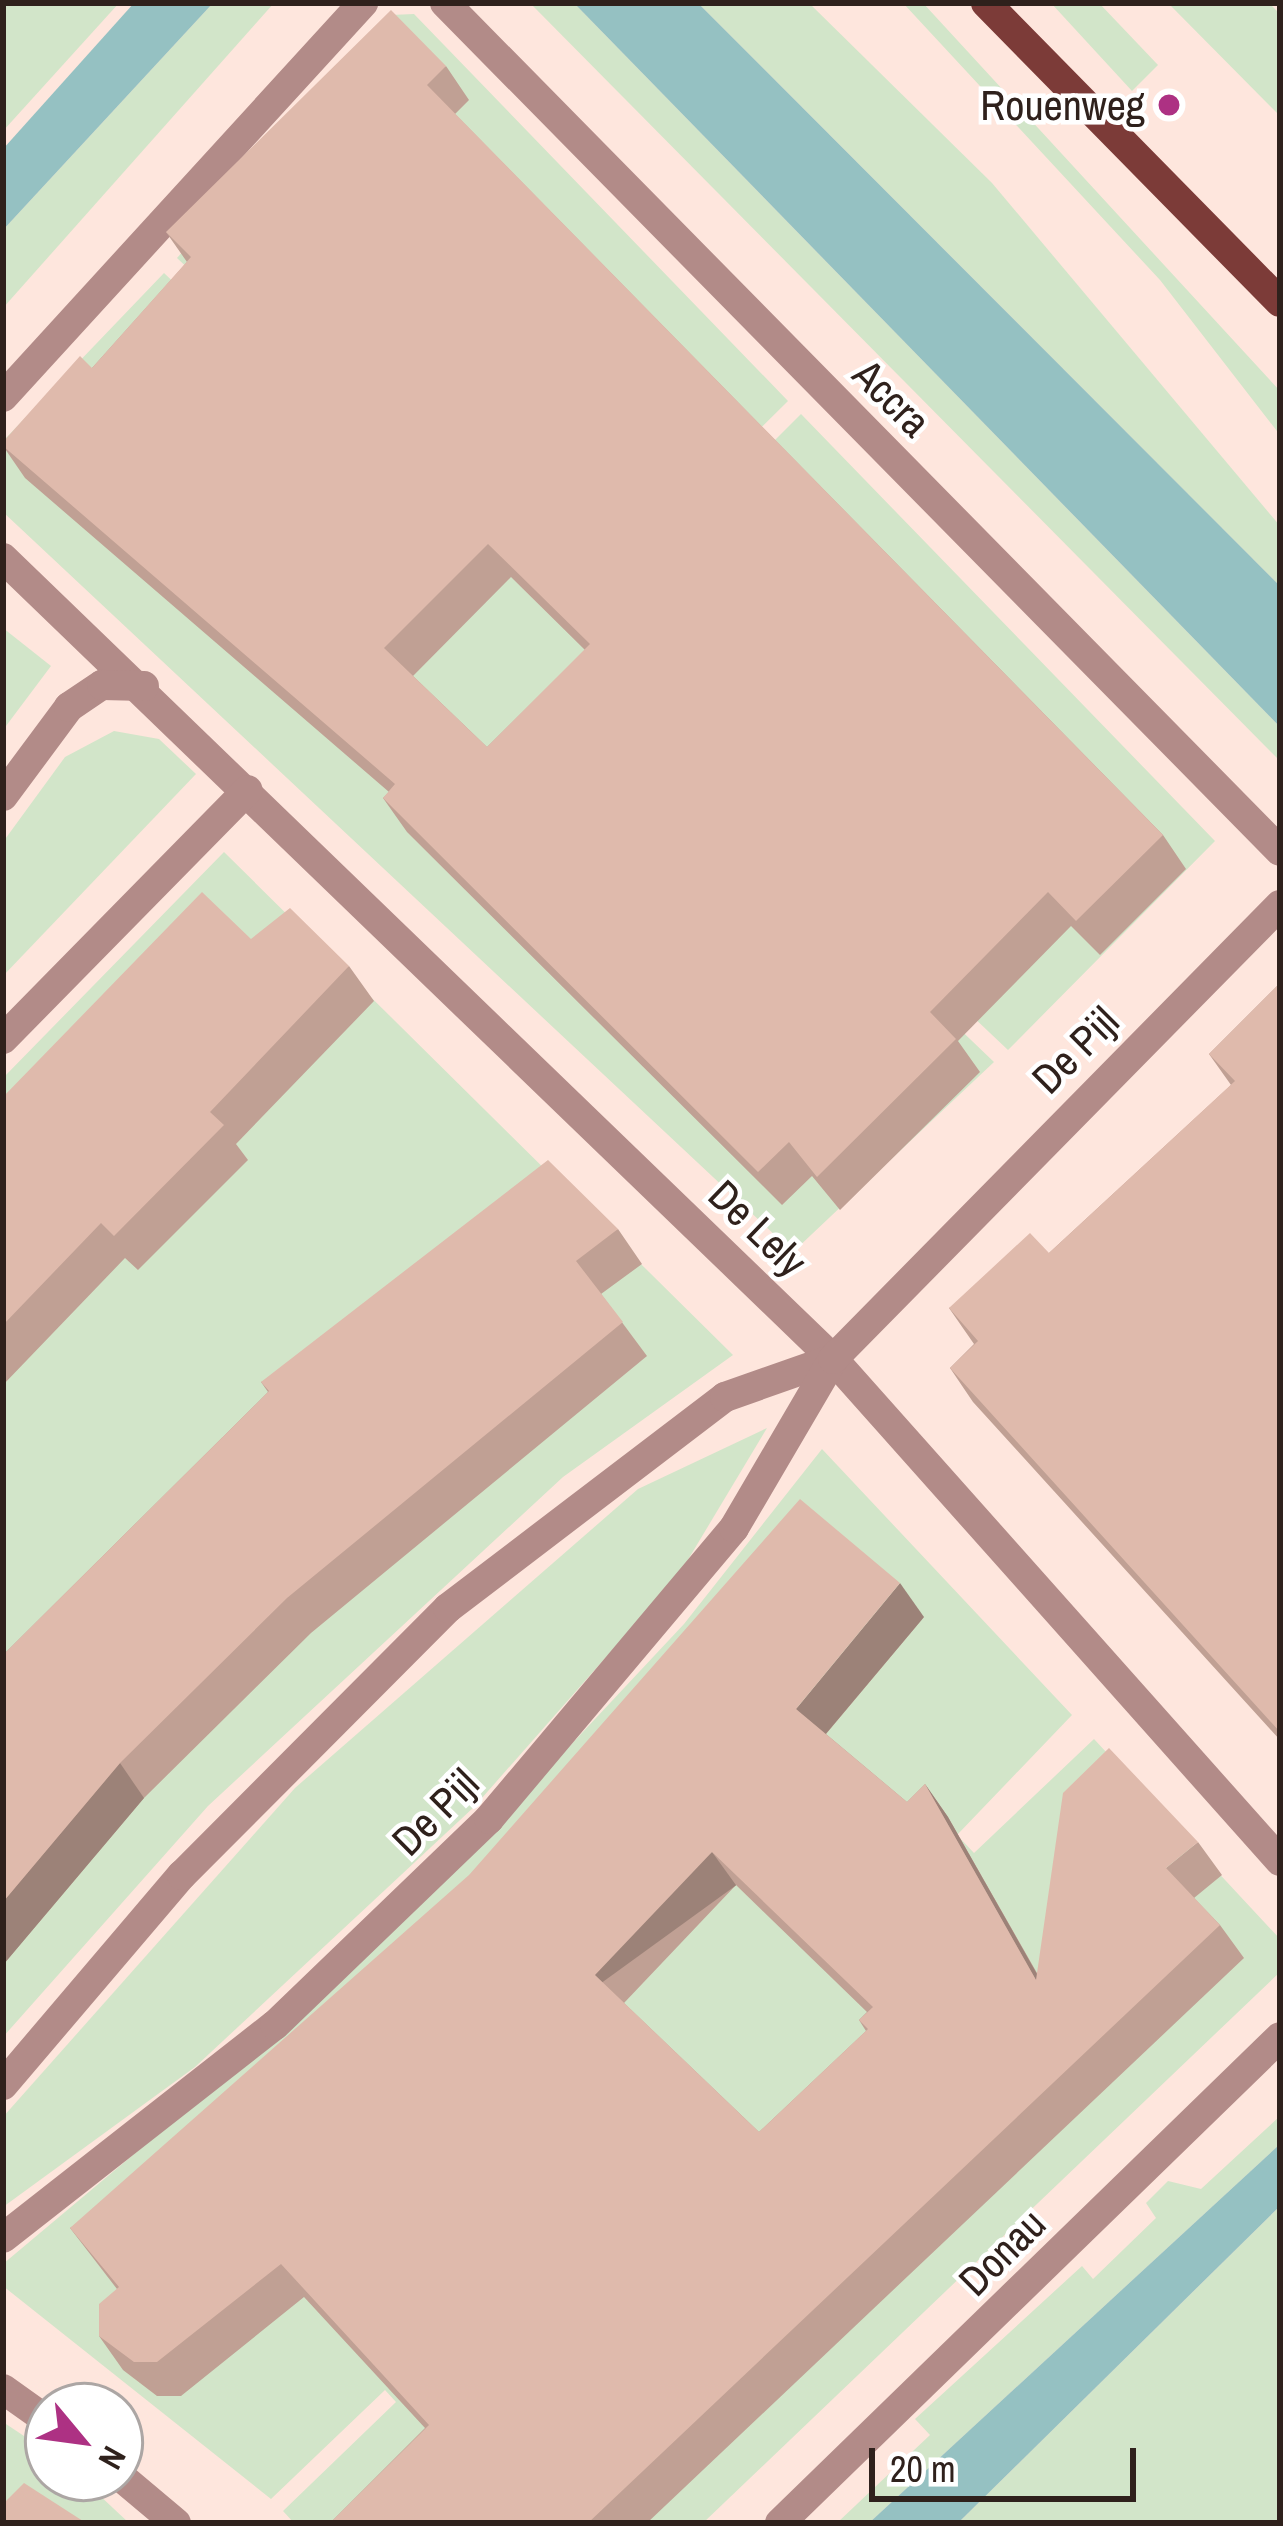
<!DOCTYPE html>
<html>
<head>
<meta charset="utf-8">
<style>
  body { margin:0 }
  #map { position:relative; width:1283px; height:2526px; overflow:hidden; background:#fee6dd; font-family:"Archivo Narrow",sans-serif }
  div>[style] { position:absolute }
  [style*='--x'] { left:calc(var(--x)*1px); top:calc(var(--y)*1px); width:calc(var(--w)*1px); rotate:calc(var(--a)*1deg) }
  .green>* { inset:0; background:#d2e5c9 }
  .water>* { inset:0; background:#95c1c2 }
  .minor>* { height:30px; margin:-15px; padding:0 15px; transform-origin:15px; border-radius:15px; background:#b28b88 }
  .major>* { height:30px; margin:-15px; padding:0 15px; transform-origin:15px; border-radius:15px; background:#7c3b38 }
  .wall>* { inset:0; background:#c0a094 }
  .shaded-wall>* { inset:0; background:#9c8278; transform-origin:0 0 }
  .building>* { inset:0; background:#dfbaac }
  .dots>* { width:33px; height:33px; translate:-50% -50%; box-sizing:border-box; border:6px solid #fff; border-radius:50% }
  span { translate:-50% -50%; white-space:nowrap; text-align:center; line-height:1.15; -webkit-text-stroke:9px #fff; paint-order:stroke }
  .poi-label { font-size:42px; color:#2f211c }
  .right { translate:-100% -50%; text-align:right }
  .street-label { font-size:42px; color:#2f211c }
  .frame { position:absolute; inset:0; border:6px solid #2f211c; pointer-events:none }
  .north { position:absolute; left:24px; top:2382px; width:120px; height:120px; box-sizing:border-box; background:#fff; border:3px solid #aca6a4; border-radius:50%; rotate:119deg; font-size:33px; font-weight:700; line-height:48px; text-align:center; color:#2f211c }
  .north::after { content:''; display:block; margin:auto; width:42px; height:54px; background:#ad3183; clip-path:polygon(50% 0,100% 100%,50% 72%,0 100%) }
  .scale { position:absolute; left:869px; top:2448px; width:267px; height:54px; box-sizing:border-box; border:6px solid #2f211c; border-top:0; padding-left:15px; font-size:36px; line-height:42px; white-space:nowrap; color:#2f211c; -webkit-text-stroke:9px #fff; paint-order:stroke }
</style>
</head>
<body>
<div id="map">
  <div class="green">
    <div style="clip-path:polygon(3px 3px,119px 3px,3px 131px)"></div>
    <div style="clip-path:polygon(213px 3px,274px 3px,3px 308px,3px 230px)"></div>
    <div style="clip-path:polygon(530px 3px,574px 3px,1280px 727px,1280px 761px)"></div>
    <div style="clip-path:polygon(698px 3px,809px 3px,992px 183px,1280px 526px,1280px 586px)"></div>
    <div style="clip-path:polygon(903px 3px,923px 3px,1280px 391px,1280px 435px,1160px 280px)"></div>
    <div style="clip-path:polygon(1051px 3px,1099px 3px,1158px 65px,1132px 91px)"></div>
    <div style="clip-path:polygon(1168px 3px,1269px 3px,1280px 14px,1280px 116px)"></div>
    <div style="clip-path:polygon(414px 14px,788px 401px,648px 539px,664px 551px,801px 414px,1215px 841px,1008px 1050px,652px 713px,641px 724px,994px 1062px,793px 1252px,3px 512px,3px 441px,164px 273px,458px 552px,473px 537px,177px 258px,391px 15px)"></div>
    <div style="clip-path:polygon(3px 628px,51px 666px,3px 730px)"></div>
    <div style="clip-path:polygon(114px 731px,159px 739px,196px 774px,3px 976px,3px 842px,65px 757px)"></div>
    <div style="clip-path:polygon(224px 852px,733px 1355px,563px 1477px,208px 1806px,3px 2037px,3px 1078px)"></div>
    <div style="clip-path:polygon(767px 1428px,680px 1573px,474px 1807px,195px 2067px,3px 2207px,3px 2117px,295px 1788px,638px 1489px)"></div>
    <div style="clip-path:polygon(822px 1449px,1072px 1715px,957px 1835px,974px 1853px,1094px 1739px,1280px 1939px,1280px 1972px,703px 2523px,294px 2523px,283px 2511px,396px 2402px,385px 2390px,271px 2499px,3px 2286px,3px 2264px,282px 2030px,551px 1766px,684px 1624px)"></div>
    <div style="clip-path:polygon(1280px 2116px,1280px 2144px,869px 2523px,837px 2523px,930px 2435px,915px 2419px,1082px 2266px,1093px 2279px,1156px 2218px,1146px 2203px,1168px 2181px,1201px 2189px)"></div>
    <div style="clip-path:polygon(1280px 2206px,1280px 2523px,958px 2523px)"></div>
    <div style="clip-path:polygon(3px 2422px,48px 2452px,48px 2478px,81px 2478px,129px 2523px,3px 2523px)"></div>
  </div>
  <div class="water">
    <div style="clip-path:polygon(134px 3px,213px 3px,3px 230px,3px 149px)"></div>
    <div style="clip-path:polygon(574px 3px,698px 3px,1280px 586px,1280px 727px)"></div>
    <div style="clip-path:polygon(1280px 2144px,1280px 2206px,958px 2523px,869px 2523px)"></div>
  </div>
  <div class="minor">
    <div style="--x:445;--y:3;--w:1190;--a:45.44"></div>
    <div style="--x:3;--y:397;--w:534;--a:-47.58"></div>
    <div style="--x:3;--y:558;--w:1153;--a:43.98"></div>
    <div style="--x:833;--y:1359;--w:672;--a:48.32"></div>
    <div style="--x:3;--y:796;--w:111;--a:-53.4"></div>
    <div style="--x:69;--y:707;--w:40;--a:-34"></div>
    <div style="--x:102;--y:685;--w:42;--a:1.4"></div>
    <div style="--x:3;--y:1039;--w:349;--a:-45.5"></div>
    <div style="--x:3;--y:2085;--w:276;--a:-49.6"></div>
    <div style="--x:182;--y:1875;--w:377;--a:-45.1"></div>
    <div style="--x:448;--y:1608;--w:348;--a:-37.3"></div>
    <div style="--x:725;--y:1397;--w:114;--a:-19.4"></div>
    <div style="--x:3;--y:2238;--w:345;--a:-38.1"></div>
    <div style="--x:275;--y:2025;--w:297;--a:-43.9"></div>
    <div style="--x:489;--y:1819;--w:380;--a:-49.9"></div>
    <div style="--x:734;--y:1528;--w:196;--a:-59.6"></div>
    <div style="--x:833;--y:1359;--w:637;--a:-45.45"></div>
    <div style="--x:3;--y:2389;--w:55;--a:35.4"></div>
    <div style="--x:120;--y:2476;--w:73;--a:40"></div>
    <div style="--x:780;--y:2523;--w:697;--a:-44.19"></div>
  </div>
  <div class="major">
    <div style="--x:986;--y:3;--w:419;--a:45.5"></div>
  </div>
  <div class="wall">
    <div style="clip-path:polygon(evenodd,446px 66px,469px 100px,455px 114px,1163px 835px,1186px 869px,1100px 955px,1071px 926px,958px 1041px,980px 1072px,840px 1210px,812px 1176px,782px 1205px,407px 832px,383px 798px,389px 792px,25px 478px,3px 446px,92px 368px,187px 262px,166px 232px,446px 66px,511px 577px,585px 650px,487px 747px,413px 676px,511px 577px)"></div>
    <div style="clip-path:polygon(349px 966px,374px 1001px,236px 1144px,248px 1160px,138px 1270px,125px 1258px,3px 1385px,3px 1097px)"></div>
    <div style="clip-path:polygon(1280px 983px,1280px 1740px,973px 1402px,950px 1368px,974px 1344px,949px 1308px,1049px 1253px,1231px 1085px,1209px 1054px)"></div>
    <div style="clip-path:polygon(618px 1229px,642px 1264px,601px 1294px,647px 1356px,311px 1633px,144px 1798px,3px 1965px,3px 1655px,268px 1392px,261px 1382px)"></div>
    <div style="clip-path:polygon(evenodd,924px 1617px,826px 1734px,907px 1802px,925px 1784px,948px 1817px,1037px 1973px,1198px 1842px,1222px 1875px,1194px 1898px,1220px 1925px,1244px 1958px,647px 2523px,330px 2523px,425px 2428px,304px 2297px,181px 2396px,157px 2396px,123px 2370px,99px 2336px,117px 2289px,70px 2228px,924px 1617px,736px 1885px,867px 2012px,859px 2020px,866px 2031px,759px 2132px,624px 2003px,736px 1885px)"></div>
  </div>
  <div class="shaded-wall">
    <div style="clip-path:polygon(900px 1583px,924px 1617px,819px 1742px,796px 1709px)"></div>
    <div style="clip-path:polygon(120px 1763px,144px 1798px,3px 1965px,3px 1902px)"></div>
    <div style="clip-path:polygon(925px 1784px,948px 1817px,1059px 2013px,1036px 1980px)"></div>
    <div style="left:712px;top:1852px;width:41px;height:170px;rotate:54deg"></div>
  </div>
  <div class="building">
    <div style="clip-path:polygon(evenodd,391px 10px,446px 66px,427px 85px,1163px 835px,1076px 921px,1048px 892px,930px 1012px,956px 1039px,817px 1177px,789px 1142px,758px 1172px,383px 798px,395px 784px,3px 446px,3px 442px,80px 356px,92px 368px,191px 257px,166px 232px,391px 10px,488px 544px,590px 644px,487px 747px,384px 648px,488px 544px)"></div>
    <div style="clip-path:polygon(202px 892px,251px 939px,290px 908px,349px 966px,210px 1112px,224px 1125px,114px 1236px,101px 1223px,3px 1325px,3px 1097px)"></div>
    <div style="clip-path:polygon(1280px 983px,1280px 1732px,950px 1368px,978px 1341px,949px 1308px,1030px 1233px,1049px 1253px,1235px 1081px,1209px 1054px)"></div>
    <div style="clip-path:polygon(548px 1160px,618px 1229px,576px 1261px,623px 1322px,287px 1598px,120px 1763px,3px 1902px,3px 1655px,269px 1391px,261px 1382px)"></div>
    <div style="clip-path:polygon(evenodd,800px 1499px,900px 1583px,796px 1709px,907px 1802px,925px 1784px,1036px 1980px,1063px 1793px,1109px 1748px,1198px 1842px,1166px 1868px,1220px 1925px,588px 2523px,330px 2523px,429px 2425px,281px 2264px,157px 2362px,134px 2362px,99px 2336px,99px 2304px,119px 2287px,70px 2228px,469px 1875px,800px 1499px,712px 1852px,873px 2007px,859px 2020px,868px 2029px,759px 2132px,595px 1975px,712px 1852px)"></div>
    <div style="clip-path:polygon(24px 2483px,86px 2523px,3px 2523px,3px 2504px)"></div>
  </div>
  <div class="dots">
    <div style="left:1169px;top:105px;background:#ad3183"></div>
  </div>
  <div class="poi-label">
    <span class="right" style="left:1145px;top:105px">Rouenweg</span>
  </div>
  <div class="street-label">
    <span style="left:892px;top:398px;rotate:45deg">Accra</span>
    <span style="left:1075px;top:1050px;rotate:-45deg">De Pijl</span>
    <span style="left:758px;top:1228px;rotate:44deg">De Lely</span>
    <span style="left:435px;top:1812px;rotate:-45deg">De Pijl</span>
    <span style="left:1002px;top:2252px;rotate:-45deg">Donau</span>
  </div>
  <div class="frame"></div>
  <div class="north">N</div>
  <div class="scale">20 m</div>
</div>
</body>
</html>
